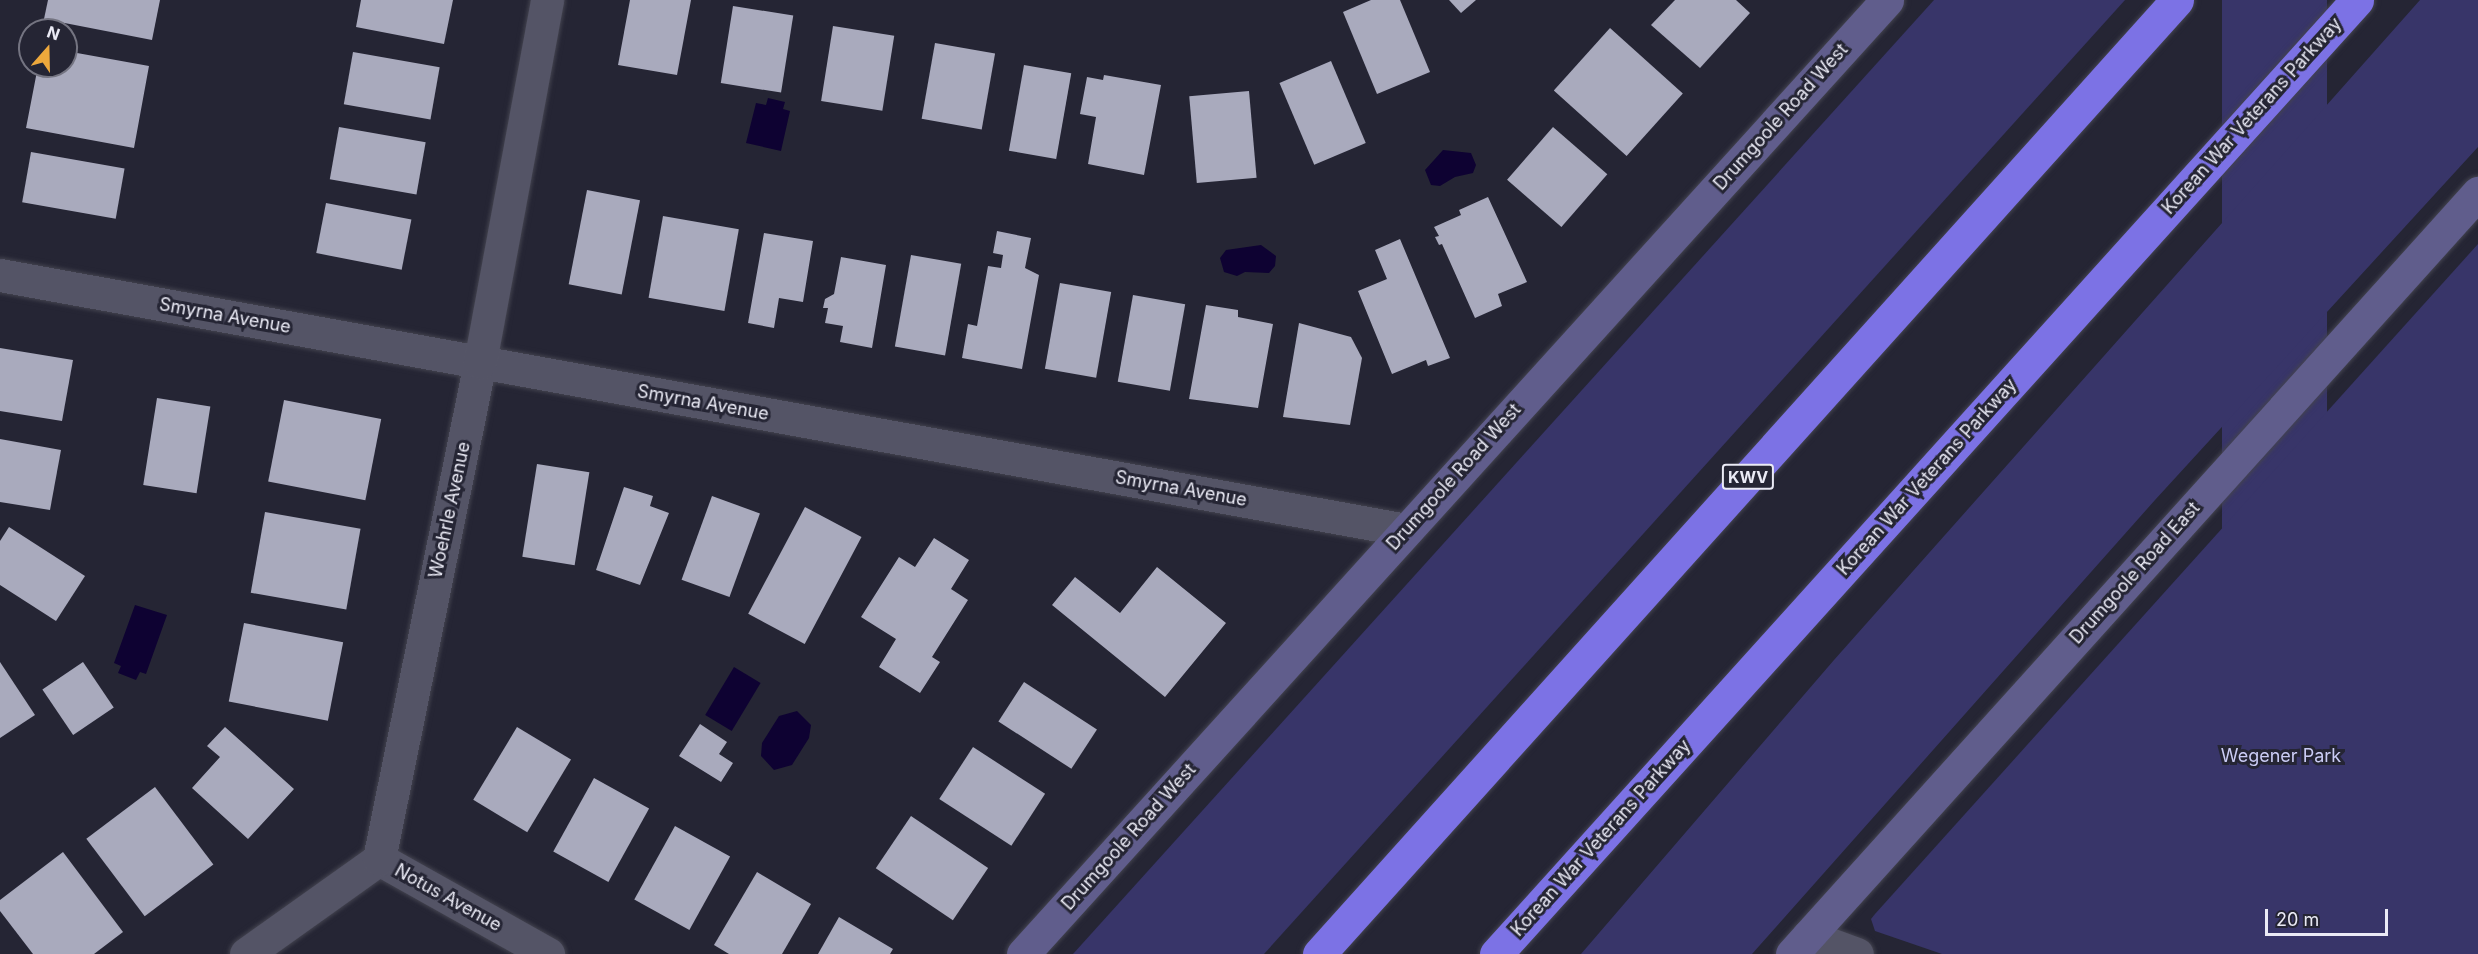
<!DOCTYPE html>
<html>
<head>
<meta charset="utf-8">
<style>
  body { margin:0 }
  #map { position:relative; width:2478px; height:954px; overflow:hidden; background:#252534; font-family:Inter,sans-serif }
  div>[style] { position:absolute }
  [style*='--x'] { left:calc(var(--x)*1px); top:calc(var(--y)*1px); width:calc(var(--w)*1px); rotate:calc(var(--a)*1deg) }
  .green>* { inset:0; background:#383569; transform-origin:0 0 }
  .water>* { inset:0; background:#0e0232; transform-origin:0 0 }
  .building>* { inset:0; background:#a9aabd; transform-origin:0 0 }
  .roads { filter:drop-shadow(0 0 2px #43434f) drop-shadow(0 0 2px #43434f) }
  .street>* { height:33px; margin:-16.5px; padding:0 16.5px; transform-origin:16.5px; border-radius:16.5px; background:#545466 }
  .secondary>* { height:33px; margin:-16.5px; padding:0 16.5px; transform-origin:16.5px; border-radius:16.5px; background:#605d8c }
  .highway>* { height:33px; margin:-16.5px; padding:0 16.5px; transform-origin:16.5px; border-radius:16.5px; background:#7c72e5 }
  span { translate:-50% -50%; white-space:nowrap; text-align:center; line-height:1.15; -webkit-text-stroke:6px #252534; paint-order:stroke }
  .shield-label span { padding:2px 4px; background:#252534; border:2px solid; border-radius:4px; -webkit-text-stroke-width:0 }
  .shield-label { font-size:16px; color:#eaeaf5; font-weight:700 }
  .street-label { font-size:18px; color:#eaeaf5 }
  .park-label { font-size:18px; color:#cbccf5 }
  .north { position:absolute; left:18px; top:18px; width:60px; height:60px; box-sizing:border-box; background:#252534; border:2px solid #747481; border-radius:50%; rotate:20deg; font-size:16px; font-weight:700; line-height:24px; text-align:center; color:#eaeaf5 }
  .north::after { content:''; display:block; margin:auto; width:21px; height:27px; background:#eda83c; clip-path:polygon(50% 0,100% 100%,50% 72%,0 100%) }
  .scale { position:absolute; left:2265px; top:909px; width:123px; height:27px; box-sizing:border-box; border:3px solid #eaeaf5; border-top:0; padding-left:8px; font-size:18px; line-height:21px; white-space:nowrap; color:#eaeaf5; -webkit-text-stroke:4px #252534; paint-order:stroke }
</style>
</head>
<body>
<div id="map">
  <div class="green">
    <div style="clip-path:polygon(1934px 0,2125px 0,1264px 954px,1073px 954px)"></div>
    <div style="left:2222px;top:0;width:105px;height:1285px"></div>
    <div style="clip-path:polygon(2420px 0,2478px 0,2478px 147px,2155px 500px,1752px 954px,1581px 954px,1834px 660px)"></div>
    <div style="clip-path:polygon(2478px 244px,2478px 954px,1942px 954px,1875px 931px,1871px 919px,1875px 914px)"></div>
  </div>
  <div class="water">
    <div style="clip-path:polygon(768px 98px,785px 102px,783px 109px,790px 111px,781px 151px,746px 143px,756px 103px,766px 105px)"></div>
    <div style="clip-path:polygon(1443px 150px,1471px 153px,1476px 165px,1473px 173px,1455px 177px,1440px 186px,1431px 185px,1425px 170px)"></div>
    <div style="clip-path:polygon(1261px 245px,1276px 256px,1275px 266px,1269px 273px,1245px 272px,1237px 276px,1224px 272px,1220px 258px,1226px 250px)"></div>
    <div style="clip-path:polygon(135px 605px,167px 615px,146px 674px,140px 672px,136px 680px,118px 673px,121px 666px,114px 663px)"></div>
    <div style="left:734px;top:667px;width:31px;height:56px;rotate:31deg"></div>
    <div style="clip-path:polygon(797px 711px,811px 725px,809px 738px,792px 765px,774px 770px,761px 756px,762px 743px,779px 716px)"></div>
  </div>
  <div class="building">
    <div style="clip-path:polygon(48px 0,160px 0,152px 40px,44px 19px)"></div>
    <div style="clip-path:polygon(361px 0,453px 0,444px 44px,356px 27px)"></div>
    <div style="clip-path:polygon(630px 0,691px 0,677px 75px,618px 65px)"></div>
    <div style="clip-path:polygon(1371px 0,1400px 0,1430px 72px,1377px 94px,1343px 12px)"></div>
    <div style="clip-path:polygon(1449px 0,1476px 0,1461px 13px)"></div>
    <div style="clip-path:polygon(1675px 0,1736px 0,1750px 13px,1700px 68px,1651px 25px)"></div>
    <div style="left:733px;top:6px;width:61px;height:78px;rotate:9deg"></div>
    <div style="left:833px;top:26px;width:62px;height:76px;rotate:9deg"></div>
    <div style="left:1610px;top:28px;width:98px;height:84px;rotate:42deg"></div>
    <div style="left:935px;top:43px;width:61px;height:77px;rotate:10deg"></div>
    <div style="clip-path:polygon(66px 51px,149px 66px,134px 148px,26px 128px,38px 66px,66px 66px)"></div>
    <div style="left:353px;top:52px;width:88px;height:53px;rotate:10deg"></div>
    <div style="left:1331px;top:61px;width:89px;height:56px;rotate:67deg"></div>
    <div style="left:1024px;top:65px;width:48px;height:87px;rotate:10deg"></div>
    <div style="clip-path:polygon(1104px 75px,1161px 85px,1144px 175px,1088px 164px,1096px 117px,1080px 114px,1087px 77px,1103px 80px)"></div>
    <div style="left:1249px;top:91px;width:87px;height:60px;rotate:85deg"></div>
    <div style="left:339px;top:127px;width:88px;height:53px;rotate:10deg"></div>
    <div style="left:1553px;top:127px;width:72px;height:70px;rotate:41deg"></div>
    <div style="left:31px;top:152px;width:95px;height:51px;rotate:10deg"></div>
    <div style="left:587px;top:190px;width:54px;height:96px;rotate:11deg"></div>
    <div style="clip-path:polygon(1488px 197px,1527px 282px,1498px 294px,1502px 306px,1475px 318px,1442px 244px,1439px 245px,1435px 237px,1439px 236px,1434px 227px,1461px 215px,1459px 210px)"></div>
    <div style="left:326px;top:203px;width:87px;height:51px;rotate:11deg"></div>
    <div style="left:663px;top:216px;width:77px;height:83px;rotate:10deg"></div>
    <div style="clip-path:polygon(997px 231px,1031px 238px,1025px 268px,1039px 275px,1022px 369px,962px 358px,968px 324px,977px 326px,988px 266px,1001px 268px,1003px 255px,993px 253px)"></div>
    <div style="clip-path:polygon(764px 233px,813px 241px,803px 302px,779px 298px,774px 328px,748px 323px)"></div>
    <div style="clip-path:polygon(1400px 239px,1450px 358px,1428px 366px,1426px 360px,1392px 374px,1358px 291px,1387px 279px,1375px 250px)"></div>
    <div style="left:911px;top:255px;width:51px;height:93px;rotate:10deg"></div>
    <div style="clip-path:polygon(841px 257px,886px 265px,872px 348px,840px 342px,843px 326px,825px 323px,828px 308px,823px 308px,825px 299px,834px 294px)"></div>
    <div style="left:1060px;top:283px;width:52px;height:87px;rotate:10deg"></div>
    <div style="left:1133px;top:295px;width:53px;height:88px;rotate:10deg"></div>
    <div style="clip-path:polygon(1206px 305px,1238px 310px,1238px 317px,1273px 324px,1258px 408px,1189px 399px)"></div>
    <div style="clip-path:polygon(1299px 323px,1351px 337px,1362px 358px,1350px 425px,1283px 417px)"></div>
    <div style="clip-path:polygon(0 348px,73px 360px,62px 421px,0 411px)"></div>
    <div style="left:157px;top:398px;width:54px;height:88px;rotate:9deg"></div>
    <div style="left:284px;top:400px;width:99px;height:83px;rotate:11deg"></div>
    <div style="clip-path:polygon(0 439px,61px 450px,50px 510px,0 502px)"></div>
    <div style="left:537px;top:464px;width:53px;height:94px;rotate:9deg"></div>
    <div style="clip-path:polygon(624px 487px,653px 496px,650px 506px,669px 513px,640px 585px,596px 570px)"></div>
    <div style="left:712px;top:496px;width:51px;height:89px;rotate:20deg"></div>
    <div style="left:805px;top:507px;width:64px;height:121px;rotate:28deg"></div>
    <div style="left:265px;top:512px;width:97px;height:82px;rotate:10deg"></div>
    <div style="clip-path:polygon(9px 527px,85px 576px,56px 621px,0 585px,0 541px)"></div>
    <div style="clip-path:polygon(934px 538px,969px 560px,951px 589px,968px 600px,932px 657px,940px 662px,920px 693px,879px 667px,896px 639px,861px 617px,899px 557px,915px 567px)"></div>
    <div style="clip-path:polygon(1157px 567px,1226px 623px,1165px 697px,1052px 605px,1075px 577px,1120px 613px)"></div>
    <div style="left:244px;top:623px;width:101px;height:80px;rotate:11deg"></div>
    <div style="clip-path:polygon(0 662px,35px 715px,0 738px)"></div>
    <div style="left:83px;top:662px;width:55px;height:49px;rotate:56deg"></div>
    <div style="left:1024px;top:682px;width:87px;height:47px;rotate:33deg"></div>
    <div style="clip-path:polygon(700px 724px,727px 742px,719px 754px,733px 763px,721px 782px,679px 756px)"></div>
    <div style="clip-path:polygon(225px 727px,294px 789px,248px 839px,192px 788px,220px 757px,207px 746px)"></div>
    <div style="left:517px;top:727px;width:63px;height:85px;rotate:31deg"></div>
    <div style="left:973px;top:747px;width:86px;height:62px;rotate:33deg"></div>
    <div style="left:594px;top:778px;width:63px;height:84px;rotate:29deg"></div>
    <div style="left:155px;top:787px;width:97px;height:86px;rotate:53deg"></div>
    <div style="left:911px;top:816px;width:93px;height:63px;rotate:34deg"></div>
    <div style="left:675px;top:826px;width:63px;height:84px;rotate:29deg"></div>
    <div style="clip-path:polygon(63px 852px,123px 932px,94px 954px,33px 954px,0 911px,0 900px)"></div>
    <div style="clip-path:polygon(757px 872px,811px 904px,782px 954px,729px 954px,714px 945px)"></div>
    <div style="clip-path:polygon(839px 917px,893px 949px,890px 954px,818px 954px)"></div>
  </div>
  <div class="roads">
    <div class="street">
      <div style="--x:0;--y:275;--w:1429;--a:10.28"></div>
      <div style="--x:379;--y:859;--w:194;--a:29.3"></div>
      <div style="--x:1808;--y:936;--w:52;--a:20.2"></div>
      <div style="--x:246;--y:954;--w:163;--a:-35.5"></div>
      <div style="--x:379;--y:859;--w:507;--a:-78.51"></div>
      <div style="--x:480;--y:362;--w:368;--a:-79.5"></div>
    </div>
    <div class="secondary">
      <div style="--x:1023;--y:954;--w:1287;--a:-47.83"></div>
      <div style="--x:1792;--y:954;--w:1025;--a:-47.97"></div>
    </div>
    <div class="highway">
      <div style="--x:1319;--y:954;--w:1283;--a:-48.03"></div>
      <div style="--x:1496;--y:954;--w:1285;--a:-47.93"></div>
    </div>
  </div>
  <div class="shield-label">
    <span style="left:1748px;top:477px">KWV</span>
  </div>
  <div class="street-label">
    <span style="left:2252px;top:116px;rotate:-48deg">Korean War Veterans Parkway</span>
    <span style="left:1781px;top:117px;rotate:-48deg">Drumgoole Road West</span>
    <span style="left:225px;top:316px;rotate:10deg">Smyrna Avenue</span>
    <span style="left:703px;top:403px;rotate:10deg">Smyrna Avenue</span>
    <span style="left:1454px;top:477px;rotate:-48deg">Drumgoole Road West</span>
    <span style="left:1927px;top:477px;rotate:-48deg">Korean War Veterans Parkway</span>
    <span style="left:1181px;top:489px;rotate:10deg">Smyrna Avenue</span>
    <span style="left:450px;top:510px;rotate:-78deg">Woehrle Avenue</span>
    <span style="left:2135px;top:573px;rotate:-48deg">Drumgoole Road East</span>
    <span style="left:1129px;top:837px;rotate:-48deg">Drumgoole Road West</span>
    <span style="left:1601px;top:838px;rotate:-48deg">Korean War Veterans Parkway</span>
    <span style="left:448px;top:898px;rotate:29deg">Notus Avenue</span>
  </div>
  <div class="park-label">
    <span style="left:2281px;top:756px">Wegener Park</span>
  </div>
  <div class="north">N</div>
  <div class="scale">20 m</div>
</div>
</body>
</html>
